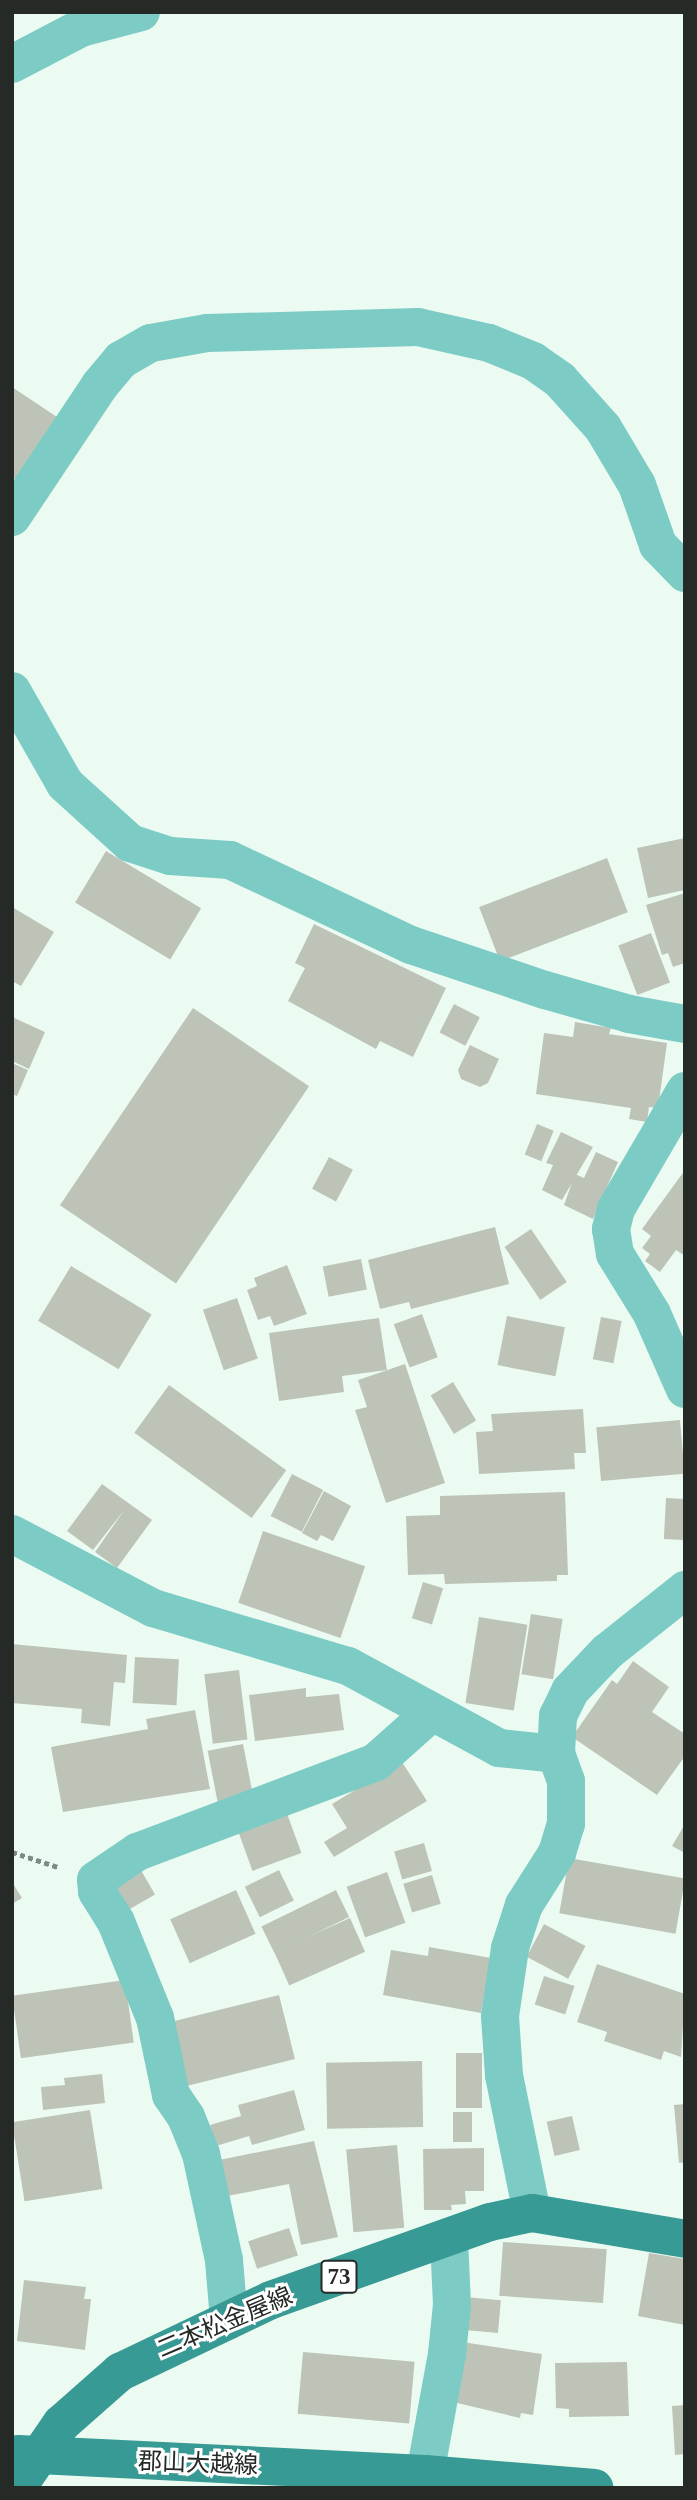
<!DOCTYPE html>
<html>
<head>
<meta charset="utf-8">
<style>
  body { margin:0 }
  #map { position:relative; width:697px; height:2500px; overflow:hidden; background:#ecfbf2; font-family:"Times New Roman","Noto Sans JP",serif }
  div>[style] { position:absolute }
  [style*='--x'] { left:calc(var(--x)*1px); top:calc(var(--y)*1px); width:calc(var(--w)*1px); rotate:calc(var(--a)*1deg) }
  .building>* { inset:0; background:#bdc4b7; transform-origin:0 0 }
  .path>* { height:4.5px; margin-top:-2.25px; transform-origin:0; background:repeating-linear-gradient(90deg,#808a84 0 5px,transparent 0 8.5px) }
  .minor>* { height:38px; margin:-19px; padding:0 19px; transform-origin:19px; border-radius:19px; background:#7cccc5 }
  .major>* { height:38px; margin:-19px; padding:0 19px; transform-origin:19px; border-radius:19px; background:#389a94 }
  span { translate:-50% -50%; white-space:nowrap; text-align:center; line-height:1.15; -webkit-text-stroke:6px #fff; paint-order:stroke }
  .shield-label span { padding:2px 5px; background:#fff; border:2px solid; border-radius:5px; -webkit-text-stroke-width:0 }
  .shield-label { font-size:23px; color:#252a27; font-weight:700 }
  .street-label { font-size:24px; color:#252a27 }
  .frame { position:absolute; inset:0; border:14px solid #252a27; pointer-events:none }
</style>
</head>
<body>
<div id="map">
  <div class="building">
    <div style="clip-path:polygon(12px 387px,57px 417px,16px 479px,12px 477px)"></div>
    <div style="clip-path:polygon(685px 838px,685px 890px,648px 898px,637px 848px)"></div>
    <div style="left:106px;top:851px;width:111px;height:60px;rotate:31deg"></div>
    <div style="left:607px;top:858px;width:58px;height:137px;rotate:69deg"></div>
    <div style="clip-path:polygon(685px 893px,685px 963px,673px 967px,668px 953px,662px 955px,646px 905px)"></div>
    <div style="clip-path:polygon(12px 907px,54px 932px,21px 986px,12px 981px)"></div>
    <div style="clip-path:polygon(314px 924px,446px 988px,413px 1057px,380px 1041px,376px 1049px,288px 1001px,305px 968px,295px 963px)"></div>
    <div style="left:651px;top:933px;width:53px;height:35px;rotate:69deg"></div>
    <div style="left:454px;top:1004px;width:29px;height:32px;rotate:27deg"></div>
    <div style="left:193px;top:1008px;width:140px;height:238px;rotate:34deg"></div>
    <div style="clip-path:polygon(12px 1017px,45px 1032px,29px 1069px,12px 1061px)"></div>
    <div style="clip-path:polygon(575px 1022px,611px 1028px,609px 1034px,667px 1043px,658px 1108px,649px 1107px,647px 1122px,629px 1119px,631px 1108px,536px 1094px,544px 1033px,573px 1037px)"></div>
    <div style="clip-path:polygon(470px 1045px,499px 1059px,488px 1083px,480px 1087px,461px 1079px,458px 1070px)"></div>
    <div style="clip-path:polygon(12px 1063px,28px 1070px,17px 1096px,12px 1094px)"></div>
    <div style="left:537px;top:1124px;width:18px;height:33px;rotate:22deg"></div>
    <div style="clip-path:polygon(561px 1132px,593px 1147px,562px 1200px,542px 1190px,553px 1165px,546px 1163px)"></div>
    <div style="clip-path:polygon(596px 1152px,618px 1162px,593px 1219px,564px 1205px,575px 1174px,584px 1178px)"></div>
    <div style="left:329px;top:1157px;width:27px;height:36px;rotate:28deg"></div>
    <div style="clip-path:polygon(685px 1170px,685px 1256px,676px 1250px,660px 1272px,645px 1261px,650px 1254px,642px 1248px,651px 1236px,642px 1229px)"></div>
    <div style="clip-path:polygon(495px 1227px,509px 1284px,411px 1309px,409px 1302px,380px 1309px,368px 1260px)"></div>
    <div style="left:531px;top:1229px;width:64px;height:32px;rotate:56deg"></div>
    <div style="left:361px;top:1259px;width:31px;height:39px;rotate:79deg"></div>
    <div style="clip-path:polygon(287px 1265px,307px 1314px,274px 1326px,270px 1316px,258px 1320px,247px 1290px,257px 1286px,254px 1278px)"></div>
    <div style="left:71px;top:1266px;width:94px;height:64px;rotate:31deg"></div>
    <div style="left:237px;top:1298px;width:64px;height:36px;rotate:71deg"></div>
    <div style="left:422px;top:1314px;width:46px;height:30px;rotate:70deg"></div>
    <div style="left:507px;top:1316px;width:59px;height:50px;rotate:11deg"></div>
    <div style="left:601px;top:1317px;width:21px;height:43px;rotate:11deg"></div>
    <div style="clip-path:polygon(379px 1318px,387px 1370px,342px 1376px,344px 1392px,279px 1401px,269px 1333px)"></div>
    <div style="clip-path:polygon(405px 1364px,445px 1483px,386px 1503px,355px 1410px,367px 1407px,358px 1380px)"></div>
    <div style="left:453px;top:1382px;width:45px;height:26px;rotate:59deg"></div>
    <div style="left:169px;top:1385px;width:145px;height:59px;rotate:36deg"></div>
    <div style="clip-path:polygon(583px 1409px,586px 1453px,574px 1453px,575px 1469px,479px 1474px,476px 1432px,493px 1431px,491px 1414px)"></div>
    <div style="left:680px;top:1420px;width:54px;height:84px;rotate:85deg"></div>
    <div style="left:292px;top:1474px;width:35px;height:47px;rotate:27deg"></div>
    <div style="clip-path:polygon(102px 1484px,152px 1520px,117px 1568px,95px 1552px,125px 1509px,93px 1550px,67px 1531px)"></div>
    <div style="clip-path:polygon(324px 1491px,351px 1506px,333px 1541px,321px 1535px,317px 1541px,302px 1533px)"></div>
    <div style="clip-path:polygon(565px 1492px,568px 1575px,557px 1575px,557px 1581px,445px 1584px,444px 1574px,408px 1575px,406px 1516px,440px 1515px,440px 1496px)"></div>
    <div style="left:666px;top:1498px;width:19px;height:41px;rotate:3deg"></div>
    <div style="left:263px;top:1531px;width:108px;height:76px;rotate:19deg"></div>
    <div style="left:423px;top:1582px;width:21px;height:38px;rotate:17deg"></div>
    <div style="left:531px;top:1614px;width:32px;height:61px;rotate:9deg"></div>
    <div style="left:479px;top:1617px;width:49px;height:87px;rotate:9deg"></div>
    <div style="clip-path:polygon(12px 1644px,127px 1655px,125px 1683px,114px 1682px,110px 1726px,81px 1723px,82px 1709px,12px 1703px)"></div>
    <div style="left:135px;top:1657px;width:44px;height:46px;rotate:3deg"></div>
    <div style="clip-path:polygon(633px 1661px,669px 1687px,652px 1712px,685px 1734px,685px 1756px,657px 1795px,572px 1737px,612px 1680px,617px 1684px)"></div>
    <div style="left:239px;top:1670px;width:70px;height:35px;rotate:83deg"></div>
    <div style="clip-path:polygon(306px 1688px,306px 1697px,339px 1694px,344px 1730px,255px 1741px,249px 1695px)"></div>
    <div style="clip-path:polygon(195px 1710px,210px 1789px,63px 1812px,51px 1747px,148px 1729px,146px 1719px)"></div>
    <div style="left:243px;top:1744px;width:53px;height:36px;rotate:79deg"></div>
    <div style="clip-path:polygon(402px 1762px,427px 1801px,334px 1857px,324px 1842px,347px 1828px,332px 1804px)"></div>
    <div style="left:285px;top:1808px;width:48px;height:52px;rotate:70deg"></div>
    <div style="clip-path:polygon(685px 1824px,685px 1853px,672px 1846px)"></div>
    <div style="left:424px;top:1843px;width:29px;height:31px;rotate:74deg"></div>
    <div style="left:569px;top:1858px;width:118px;height:56px;rotate:10deg"></div>
    <div style="left:138px;top:1865px;width:34px;height:30px;rotate:60deg"></div>
    <div style="left:279px;top:1870px;width:34px;height:38px;rotate:64deg"></div>
    <div style="left:387px;top:1872px;width:54px;height:43px;rotate:70deg"></div>
    <div style="left:432px;top:1875px;width:30px;height:30px;rotate:73deg"></div>
    <div style="clip-path:polygon(12px 1882px,22px 1898px,12px 1904px)"></div>
    <div style="left:236px;top:1890px;width:48px;height:72px;rotate:66deg"></div>
    <div style="left:336px;top:1890px;width:30px;height:83px;rotate:64deg"></div>
    <div style="left:350px;top:1918px;width:37px;height:83px;rotate:66deg"></div>
    <div style="left:544px;top:1924px;width:47px;height:37px;rotate:28deg"></div>
    <div style="clip-path:polygon(429px 1947px,491px 1958px,481px 2013px,383px 1995px,391px 1950px,428px 1956px)"></div>
    <div style="clip-path:polygon(597px 1964px,685px 1994px,681px 2057px,664px 2051px,661px 2060px,604px 2041px,607px 2032px,577px 2022px)"></div>
    <div style="left:544px;top:1976px;width:32px;height:30px;rotate:18deg"></div>
    <div style="left:125px;top:1980px;width:63px;height:114px;rotate:82deg"></div>
    <div style="left:279px;top:1995px;width:66px;height:116px;rotate:76deg"></div>
    <div style="left:456px;top:2053px;width:26px;height:55px"></div>
    <div style="left:422px;top:2061px;width:66px;height:96px;rotate:89deg"></div>
    <div style="clip-path:polygon(102px 2074px,105px 2103px,43px 2110px,41px 2087px,65px 2085px,64px 2078px)"></div>
    <div style="clip-path:polygon(294px 2090px,305px 2130px,252px 2145px,249px 2136px,216px 2146px,210px 2125px,241px 2116px,238px 2105px)"></div>
    <div style="clip-path:polygon(685px 2104px,685px 2162px,679px 2163px,674px 2105px)"></div>
    <div style="left:90px;top:2110px;width:80px;height:79px;rotate:81deg"></div>
    <div style="left:453px;top:2112px;width:19px;height:30px"></div>
    <div style="left:572px;top:2116px;width:35px;height:26px;rotate:77deg"></div>
    <div style="clip-path:polygon(314px 2141px,338px 2237px,301px 2245px,289px 2184px,227px 2196px,219px 2160px)"></div>
    <div style="left:397px;top:2145px;width:83px;height:51px;rotate:85deg"></div>
    <div style="clip-path:polygon(484px 2148px,484px 2191px,465px 2191px,466px 2204px,451px 2205px,452px 2210px,424px 2210px,423px 2149px)"></div>
    <div style="left:289px;top:2228px;width:29px;height:43px;rotate:72deg"></div>
    <div style="left:503px;top:2242px;width:104px;height:54px;rotate:4deg"></div>
    <div style="clip-path:polygon(649px 2253px,685px 2259px,685px 2325px,638px 2316px)"></div>
    <div style="clip-path:polygon(24px 2280px,86px 2287px,84px 2299px,91px 2299px,85px 2350px,17px 2341px)"></div>
    <div style="left:465px;top:2297px;width:36px;height:33px;rotate:5deg"></div>
    <div style="clip-path:polygon(462px 2342px,542px 2354px,533px 2415px,521px 2413px,520px 2418px,453px 2402px)"></div>
    <div style="left:303px;top:2352px;width:112px;height:62px;rotate:5deg"></div>
    <div style="clip-path:polygon(627px 2362px,629px 2416px,569px 2417px,569px 2409px,556px 2408px,555px 2363px)"></div>
    <div style="clip-path:polygon(685px 2405px,685px 2454px,675px 2455px,672px 2406px)"></div>
  </div>
  <div class="path">
    <div style="--x:12;--y:1852;--w:48;--a:18.1"></div>
  </div>
  <div class="minor">
    <div style="--x:12;--y:64;--w:78;--a:-27.6"></div>
    <div style="--x:81;--y:28;--w:62;--a:-14.9"></div>
    <div style="--x:12;--y:517;--w:159;--a:-56.3"></div>
    <div style="--x:100;--y:385;--w:33;--a:-50"></div>
    <div style="--x:121;--y:360;--w:34;--a:-30"></div>
    <div style="--x:151;--y:343;--w:57;--a:-10.1"></div>
    <div style="--x:207;--y:333;--w:211;--a:-1.6"></div>
    <div style="--x:418;--y:327;--w:73;--a:12.7"></div>
    <div style="--x:489;--y:343;--w:48;--a:22.2"></div>
    <div style="--x:533;--y:361;--w:33;--a:35"></div>
    <div style="--x:560;--y:380;--w:64;--a:48.1"></div>
    <div style="--x:603;--y:428;--w:66;--a:59.2"></div>
    <div style="--x:637;--y:485;--w:64;--a:70.7"></div>
    <div style="--x:658;--y:545;--w:39;--a:46"></div>
    <div style="--x:12;--y:691;--w:107;--a:60.3"></div>
    <div style="--x:65;--y:784;--w:88;--a:42.2"></div>
    <div style="--x:130;--y:843;--w:42;--a:18"></div>
    <div style="--x:170;--y:856;--w:60;--a:3.8"></div>
    <div style="--x:230;--y:860;--w:200;--a:25.2"></div>
    <div style="--x:411;--y:945;--w:141;--a:18.6"></div>
    <div style="--x:545;--y:990;--w:87;--a:15.9"></div>
    <div style="--x:629;--y:1014;--w:57;--a:10.1"></div>
    <div style="--x:685;--y:1091;--w:137;--a:120.3"></div>
    <div style="--x:616;--y:1209;--w:21;--a:104"></div>
    <div style="--x:611;--y:1229;--w:25;--a:81"></div>
    <div style="--x:615;--y:1254;--w:70;--a:58.3"></div>
    <div style="--x:652;--y:1314;--w:82;--a:66.3"></div>
    <div style="--x:12;--y:1534;--w:159;--a:27.7"></div>
    <div style="--x:153;--y:1608;--w:203;--a:16.6"></div>
    <div style="--x:348;--y:1666;--w:172;--a:28.5"></div>
    <div style="--x:499;--y:1748;--w:57;--a:6"></div>
    <div style="--x:532;--y:2213;--w:141;--a:-101.5"></div>
    <div style="--x:504;--y:2075;--w:59;--a:-93.9"></div>
    <div style="--x:500;--y:2016;--w:69;--a:-81.6"></div>
    <div style="--x:510;--y:1948;--w:45;--a:-72"></div>
    <div style="--x:524;--y:1905;--w:62;--a:-57.6"></div>
    <div style="--x:557;--y:1853;--w:30;--a:-73"></div>
    <div style="--x:566;--y:1824;--w:43;--a:-90"></div>
    <div style="--x:566;--y:1781;--w:29;--a:-110"></div>
    <div style="--x:556;--y:1754;--w:38;--a:-87"></div>
    <div style="--x:558;--y:1716;--w:28;--a:-64"></div>
    <div style="--x:570;--y:1691;--w:54;--a:-46.5"></div>
    <div style="--x:607;--y:1652;--w:100;--a:-38.5"></div>
    <div style="--x:229;--y:2320;--w:60;--a:-94.8"></div>
    <div style="--x:224;--y:2260;--w:108;--a:-102.2"></div>
    <div style="--x:201;--y:2154;--w:40;--a:-112"></div>
    <div style="--x:186;--y:2117;--w:27;--a:-124"></div>
    <div style="--x:171;--y:2095;--w:79;--a:-101.7"></div>
    <div style="--x:155;--y:2018;--w:104;--a:-112.1"></div>
    <div style="--x:116;--y:1922;--w:36;--a:-122"></div>
    <div style="--x:97;--y:1891;--w:11;--a:-95"></div>
    <div style="--x:96;--y:1880;--w:50;--a:-34.3"></div>
    <div style="--x:137;--y:1852;--w:255;--a:-20.6"></div>
    <div style="--x:376;--y:1762;--w:74;--a:-41.7"></div>
    <div style="--x:425;--y:2474;--w:122;--a:-79.6"></div>
    <div style="--x:447;--y:2354;--w:49;--a:-84.2"></div>
    <div style="--x:452;--y:2305;--w:66;--a:-92.6"></div>
  </div>
  <div class="major">
    <div style="--x:18;--y:2454;--w:407;--a:2.8"></div>
    <div style="--x:425;--y:2474;--w:170;--a:4.7"></div>
    <div style="--x:17;--y:2488;--w:78;--a:-55.5"></div>
    <div style="--x:61;--y:2424;--w:79;--a:-41.4"></div>
    <div style="--x:120;--y:2372;--w:167;--a:-25.5"></div>
    <div style="--x:271;--y:2300;--w:232;--a:-19.6"></div>
    <div style="--x:490;--y:2222;--w:43;--a:-12.1"></div>
    <div style="--x:532;--y:2213;--w:155;--a:9.6"></div>
  </div>
  <div class="shield-label">
    <span style="left:339px;top:2277px">73</span>
  </div>
  <div class="street-label">
    <span style="left:225px;top:2323px;rotate:-23deg">二本松金屋線</span>
    <span style="left:198px;top:2464px;rotate:2deg">郡山大越線</span>
  </div>
  <div class="frame"></div>
</div>
</body>
</html>
